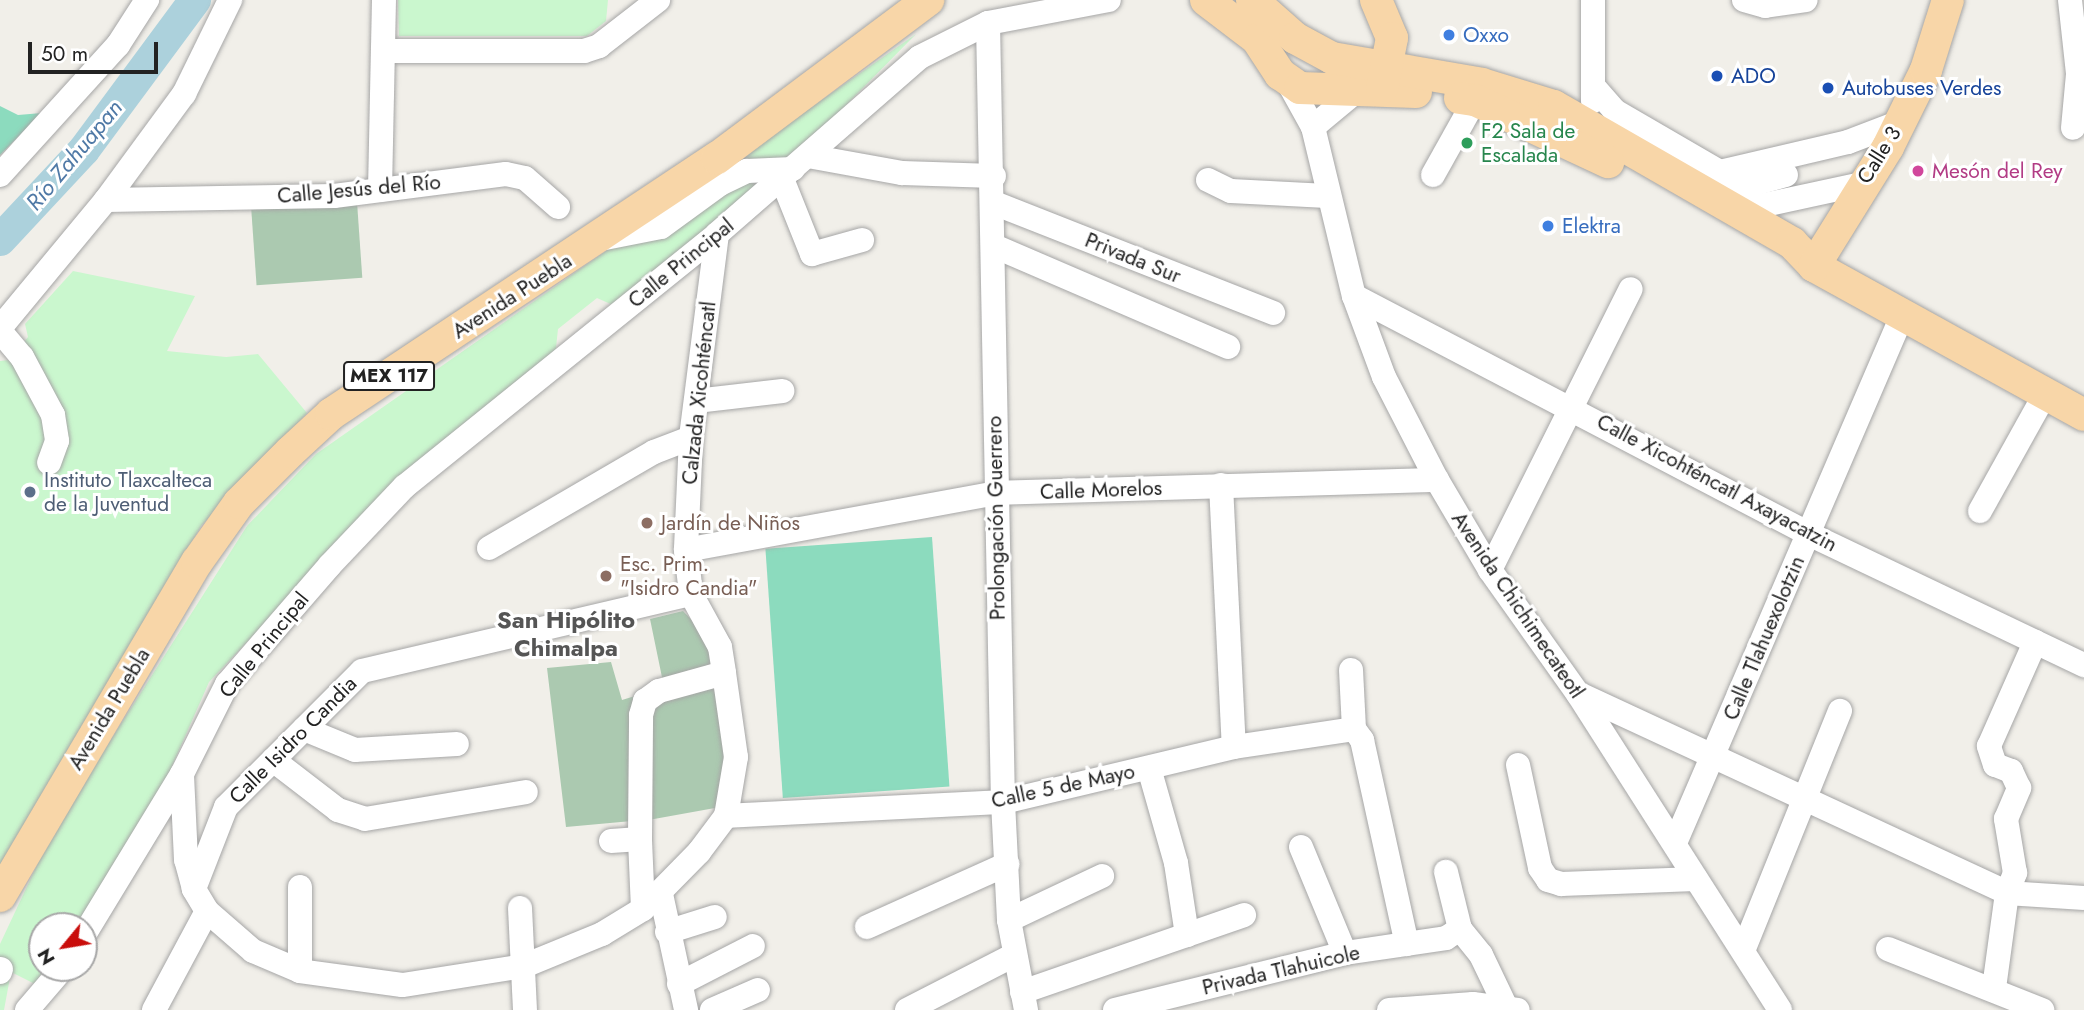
<!DOCTYPE html>
<html>
<head>
<meta charset="utf-8">
<style>
  body { margin:0 }
  #map { position:relative; width:2084px; height:1010px; overflow:hidden; background:#f1efe9; font-family:Jost,sans-serif }
  div>[style] { position:absolute }
  [style*='--x'] { left:calc(var(--x)*1px); top:calc(var(--y)*1px); width:calc(var(--w)*1px); rotate:calc(var(--a)*1deg) }
  .cemetery>* { inset:0; background:#abc9b0; transform-origin:0 0 }
  .park>* { inset:0; background:#caf7ce }
  .pitch>* { inset:0; background:#8cdbbe; transform-origin:0 0 }
  .river>* { height:32px; margin:-16px; padding:0 16px; transform-origin:16px; border-radius:16px; background:#acd1dc }
  .roads { filter:drop-shadow(0 0 2px #a6a6a6) drop-shadow(0 0 2px #a6a6a6) }
  .minor>* { height:24px; margin:-12px; padding:0 12px; transform-origin:12px; border-radius:12px; background:#fff }
  .major>* { height:32px; margin:-16px; padding:0 16px; transform-origin:16px; border-radius:16px; background:#f8d6a8 }
  .dots>* { width:19px; height:19px; translate:-50% -50%; box-sizing:border-box; border:4px solid #fff; border-radius:50% }
  span { translate:-50% -50%; white-space:nowrap; text-align:center; line-height:1.15; -webkit-text-stroke:6px #fff; paint-order:stroke }
  .shield-label span { padding:2px 5px; background:#fff; border:2px solid; border-radius:5px; -webkit-text-stroke-width:0 }
  .shield-label { font-size:19px; color:#222; font-weight:700 }
  .shop-label { font-size:21px; color:#366cbe }
  .left { translate:0 -50%; text-align:left }
  .transit-label { font-size:21px; color:#164399 }
  .leisure-label { font-size:21px; color:#27864d }
  .street-label { font-size:21px; color:#222 }
  .hotel-label { font-size:21px; color:#b23c85 }
  .service-label { font-size:21px; color:#4e5e75 }
  .education-label { font-size:21px; color:#785e54 }
  .water-label { font-size:23px; color:#4f79a6; font-style:italic }
  .quarter-label { font-size:24px; color:#555; font-weight:700 }
  .north { position:absolute; left:28px; top:912px; width:70px; height:70px; box-sizing:border-box; background:#fff; border:2px solid #a7a7a7; border-radius:50%; rotate:240deg; font-size:19px; font-weight:700; line-height:28px; text-align:center; color:#222 }
  .north::after { content:''; display:block; margin:auto; width:24px; height:32px; background:#c90d0b; clip-path:polygon(50% 0,100% 100%,50% 72%,0 100%) }
  .scale { position:absolute; left:28px; top:42px; width:130px; height:32px; box-sizing:border-box; border:4px solid #222; border-top:0; padding-left:9px; font-size:21px; line-height:24px; white-space:nowrap; color:#222; -webkit-text-stroke:5px #fff; paint-order:stroke }
</style>
</head>
<body>
<div id="map">
  <div class="cemetery">
    <div style="left:357px;top:202px;width:76px;height:106px;rotate:86deg"></div>
    <div style="clip-path:polygon(683px 611px,710px 639px,725px 745px,726px 806px,654px 819px,566px 827px,547px 668px,611px 662px,622px 700px,664px 687px,650px 619px)"></div>
  </div>
  <div class="park">
    <div style="clip-path:polygon(398px 0,608px 0,606px 21px,587px 36px,399px 36px)"></div>
    <div style="clip-path:polygon(916px 34px,793px 159px,615px 306px,597px 298px,558px 329px,555px 357px,397px 484px,209px 682px,137px 846px,84px 926px,42px 926px,45px 968px,35px 984px,11px 972px,4px 1010px,0 1010px,0 944px,54px 829px,247px 526px,316px 454px)"></div>
    <div style="clip-path:polygon(73px 271px,195px 296px,167px 351px,226px 357px,258px 354px,307px 413px,201px 526px,0 874px,0 361px,9px 360px,28px 337px,25px 324px)"></div>
  </div>
  <div class="pitch">
    <div style="clip-path:polygon(0 106px,18px 115px,42px 113px,0 155px)"></div>
    <div style="left:932px;top:537px;width:250px;height:167px;rotate:86deg"></div>
  </div>
  <div class="river">
    <div style="--x:0;--y:240;--w:123;--a:-47"></div>
    <div style="--x:84;--y:150;--w:187;--a:-53.5"></div>
  </div>
  <div class="roads">
    <div class="minor">
      <div style="--x:1593;--y:0;--w:101;--a:90"></div>
      <div style="--x:1744;--y:0;--w:22;--a:16"></div>
      <div style="--x:1765;--y:6;--w:41;--a:-8.3"></div>
      <div style="--x:2070;--y:0;--w:74;--a:83.8"></div>
      <div style="--x:2078;--y:74;--w:54;--a:95.3"></div>
      <div style="--x:988;--y:23;--w:779;--a:88.9"></div>
      <div style="--x:1003;--y:802;--w:118;--a:87.1"></div>
      <div style="--x:1009;--y:920;--w:92;--a:79.3"></div>
      <div style="--x:383;--y:51;--w:201;--a:0"></div>
      <div style="--x:584;--y:51;--w:16;--a:-18"></div>
      <div style="--x:599;--y:46;--w:75;--a:-37.9"></div>
      <div style="--x:1288;--y:82;--w:51;--a:60.9"></div>
      <div style="--x:1313;--y:127;--w:174;--a:76.4"></div>
      <div style="--x:1354;--y:296;--w:86;--a:69.7"></div>
      <div style="--x:1384;--y:377;--w:116;--a:62.8"></div>
      <div style="--x:1437;--y:480;--w:104;--a:59.5"></div>
      <div style="--x:1490;--y:570;--w:152;--a:54.6"></div>
      <div style="--x:1578;--y:694;--w:375;--a:57.4"></div>
      <div style="--x:1594;--y:87;--w:32;--a:49"></div>
      <div style="--x:1615;--y:111;--w:121;--a:30.2"></div>
      <div style="--x:1720;--y:172;--w:131;--a:-13.2"></div>
      <div style="--x:1848;--y:142;--w:56;--a:-21"></div>
      <div style="--x:1313;--y:127;--w:61;--a:-39.7"></div>
      <div style="--x:808;--y:156;--w:96;--a:10.3"></div>
      <div style="--x:902;--y:173;--w:92;--a:1.9"></div>
      <div style="--x:0;--y:175;--w:176;--a:-47.8"></div>
      <div style="--x:118;--y:45;--w:54;--a:-57.2"></div>
      <div style="--x:1433;--y:175;--w:86;--a:-60.8"></div>
      <div style="--x:782;--y:179;--w:81;--a:68.2"></div>
      <div style="--x:812;--y:254;--w:52;--a:-15.6"></div>
      <div style="--x:1208;--y:180;--w:25;--a:26"></div>
      <div style="--x:1231;--y:191;--w:96;--a:3"></div>
      <div style="--x:380;--y:190;--w:190;--a:-88.8"></div>
      <div style="--x:1707;--y:197;--w:82;--a:-15.6"></div>
      <div style="--x:106;--y:200;--w:228;--a:-1"></div>
      <div style="--x:334;--y:196;--w:173;--a:-7.3"></div>
      <div style="--x:506;--y:174;--w:19;--a:12"></div>
      <div style="--x:525;--y:178;--w:44;--a:41.3"></div>
      <div style="--x:994;--y:203;--w:300;--a:21.5"></div>
      <div style="--x:1732;--y:212;--w:133;--a:-12.2"></div>
      <div style="--x:717;--y:234;--w:206;--a:97.3"></div>
      <div style="--x:691;--y:438;--w:112;--a:92.6"></div>
      <div style="--x:686;--y:550;--w:44;--a:83.5"></div>
      <div style="--x:691;--y:594;--w:60;--a:61.3"></div>
      <div style="--x:720;--y:647;--w:26;--a:81"></div>
      <div style="--x:724;--y:673;--w:85;--a:81.9"></div>
      <div style="--x:736;--y:757;--w:60;--a:99.6"></div>
      <div style="--x:726;--y:816;--w:45;--a:126.9"></div>
      <div style="--x:699;--y:852;--w:80;--a:134.5"></div>
      <div style="--x:643;--y:909;--w:48;--a:148.6"></div>
      <div style="--x:602;--y:934;--w:84;--a:157.7"></div>
      <div style="--x:524;--y:966;--w:123;--a:171.1"></div>
      <div style="--x:402;--y:985;--w:103;--a:-172.2"></div>
      <div style="--x:300;--y:971;--w:51;--a:-156.9"></div>
      <div style="--x:253;--y:951;--w:61;--a:-139"></div>
      <div style="--x:207;--y:911;--w:26;--a:-121"></div>
      <div style="--x:194;--y:889;--w:30;--a:-105"></div>
      <div style="--x:186;--y:860;--w:86;--a:-92.7"></div>
      <div style="--x:182;--y:774;--w:101;--a:-63.4"></div>
      <div style="--x:227;--y:684;--w:157;--a:-49.1"></div>
      <div style="--x:330;--y:565;--w:108;--a:-46.5"></div>
      <div style="--x:404;--y:487;--w:402;--a:-38.9"></div>
      <div style="--x:717;--y:234;--w:269;--a:-41.1"></div>
      <div style="--x:920;--y:57;--w:76;--a:-26.6"></div>
      <div style="--x:988;--y:23;--w:123;--a:-10.8"></div>
      <div style="--x:600;--y:239;--w:62;--a:-11.1"></div>
      <div style="--x:661;--y:227;--w:73;--a:-36.1"></div>
      <div style="--x:720;--y:184;--w:30;--a:-26"></div>
      <div style="--x:747;--y:171;--w:46;--a:-2.5"></div>
      <div style="--x:994;--y:246;--w:255;--a:23.3"></div>
      <div style="--x:1354;--y:296;--w:513;--a:27.61"></div>
      <div style="--x:1809;--y:534;--w:305;--a:25.5"></div>
      <div style="--x:0;--y:328;--w:166;--a:-50.4"></div>
      <div style="--x:106;--y:200;--w:132;--a:-53.7"></div>
      <div style="--x:184;--y:94;--w:105;--a:-63.9"></div>
      <div style="--x:0;--y:331;--w:34;--a:50"></div>
      <div style="--x:22;--y:357;--w:66;--a:61.9"></div>
      <div style="--x:53;--y:415;--w:26;--a:81"></div>
      <div style="--x:57;--y:441;--w:23;--a:110"></div>
      <div style="--x:696;--y:401;--w:87;--a:-6.6"></div>
      <div style="--x:1221;--y:485;--w:262;--a:87.2"></div>
      <div style="--x:1980;--y:511;--w:134;--a:-60.9"></div>
      <div style="--x:489;--y:548;--w:191;--a:-30.2"></div>
      <div style="--x:654;--y:452;--w:40;--a:-21"></div>
      <div style="--x:686;--y:550;--w:315;--a:-10.4"></div>
      <div style="--x:996;--y:493;--w:441;--a:-1.7"></div>
      <div style="--x:1490;--y:570;--w:314;--a:-63.4"></div>
      <div style="--x:1351;--y:670;--w:59;--a:87.1"></div>
      <div style="--x:1579;--y:694;--w:472;--a:24.9"></div>
      <div style="--x:2007;--y:893;--w:77;--a:3.7"></div>
      <div style="--x:304;--y:729;--w:55;--a:22.4"></div>
      <div style="--x:355;--y:750;--w:102;--a:-3.4"></div>
      <div style="--x:1354;--y:729;--w:14;--a:54"></div>
      <div style="--x:1362;--y:740;--w:209;--a:77.6"></div>
      <div style="--x:273;--y:760;--w:82;--a:37.6"></div>
      <div style="--x:338;--y:810;--w:28;--a:18"></div>
      <div style="--x:365;--y:819;--w:163;--a:-9.5"></div>
      <div style="--x:1518;--y:765;--w:105;--a:77.9"></div>
      <div style="--x:1540;--y:868;--w:14;--a:56"></div>
      <div style="--x:1548;--y:880;--w:14;--a:17"></div>
      <div style="--x:1561;--y:884;--w:135;--a:-2.1"></div>
      <div style="--x:1149;--y:768;--w:99;--a:74.1"></div>
      <div style="--x:1176;--y:863;--w:73;--a:81.3"></div>
      <div style="--x:726;--y:816;--w:277;--a:-2.9"></div>
      <div style="--x:1003;--y:802;--w:237;--a:-13.4"></div>
      <div style="--x:1234;--y:747;--w:121;--a:-8.5"></div>
      <div style="--x:611;--y:841;--w:29;--a:-4"></div>
      <div style="--x:1675;--y:843;--w:574;--a:-66.7"></div>
      <div style="--x:1301;--y:847;--w:115;--a:67.5"></div>
      <div style="--x:300;--y:887;--w:84;--a:90"></div>
      <div style="--x:194;--y:889;--w:88;--a:-68.7"></div>
      <div style="--x:226;--y:807;--w:192;--a:-45"></div>
      <div style="--x:362;--y:671;--w:338;--a:-13.2"></div>
      <div style="--x:661;--y:894;--w:119;--a:77.8"></div>
      <div style="--x:520;--y:908;--w:102;--a:87.2"></div>
      <div style="--x:643;--y:909;--w:70;--a:-92.5"></div>
      <div style="--x:640;--y:839;--w:124;--a:-89.5"></div>
      <div style="--x:641;--y:715;--w:15;--a:-74"></div>
      <div style="--x:645;--y:701;--w:17;--a:-36"></div>
      <div style="--x:659;--y:691;--w:67;--a:-15.5"></div>
      <div style="--x:1009;--y:920;--w:103;--a:-25.3"></div>
      <div style="--x:867;--y:927;--w:154;--a:-24.2"></div>
      <div style="--x:1460;--y:929;--w:33;--a:51"></div>
      <div style="--x:1481;--y:955;--w:55;--a:64.4"></div>
      <div style="--x:667;--y:932;--w:50;--a:-17.4"></div>
      <div style="--x:84;--y:935;--w:188;--a:-58.7"></div>
      <div style="--x:1888;--y:949;--w:166;--a:21.6"></div>
      <div style="--x:1743;--y:951;--w:259;--a:-68"></div>
      <div style="--x:0;--y:972;--w:3;--a:-72"></div>
      <div style="--x:679;--y:984;--w:83;--a:-27.2"></div>
      <div style="--x:1994;--y:988;--w:96;--a:-82.2"></div>
      <div style="--x:2007;--y:893;--w:22;--a:-68"></div>
      <div style="--x:2015;--y:873;--w:55;--a:-99.5"></div>
      <div style="--x:2006;--y:819;--w:34;--a:-67"></div>
      <div style="--x:2019;--y:788;--w:19;--a:-115"></div>
      <div style="--x:2011;--y:771;--w:17;--a:-159"></div>
      <div style="--x:1995;--y:765;--w:20;--a:-108"></div>
      <div style="--x:1989;--y:746;--w:114;--a:-66.1"></div>
      <div style="--x:1022;--y:992;--w:235;--a:-19.1"></div>
      <div style="--x:27;--y:1010;--w:55;--a:-49.4"></div>
      <div style="--x:154;--y:1010;--w:112;--a:-61.8"></div>
      <div style="--x:712;--y:1010;--w:50;--a:-23.5"></div>
      <div style="--x:907;--y:1010;--w:120;--a:-27.2"></div>
      <div style="--x:1115;--y:1010;--w:237;--a:-13.9"></div>
      <div style="--x:1345;--y:953;--w:102;--a:-8.4"></div>
      <div style="--x:1446;--y:938;--w:17;--a:-33"></div>
      <div style="--x:1460;--y:929;--w:59;--a:-103.8"></div>
      <div style="--x:1389;--y:1010;--w:84;--a:-4.1"></div>
      <div style="--x:1473;--y:1004;--w:45;--a:7.6"></div>
    </div>
    <div class="major">
      <div style="--x:1206;--y:0;--w:64;--a:37.4"></div>
      <div style="--x:1257;--y:39;--w:42;--a:56.7"></div>
      <div style="--x:1280;--y:74;--w:24;--a:35"></div>
      <div style="--x:1300;--y:88;--w:116;--a:2"></div>
      <div style="--x:1252;--y:0;--w:57;--a:41.5"></div>
      <div style="--x:1295;--y:38;--w:42;--a:28.4"></div>
      <div style="--x:1332;--y:58;--w:152;--a:9.8"></div>
      <div style="--x:1482;--y:84;--w:75;--a:17"></div>
      <div style="--x:1554;--y:106;--w:275;--a:29.9"></div>
      <div style="--x:1792;--y:243;--w:32;--a:46"></div>
      <div style="--x:1814;--y:266;--w:308;--a:28.9"></div>
      <div style="--x:1376;--y:0;--w:41;--a:67.2"></div>
      <div style="--x:1392;--y:38;--w:51;--a:101.3"></div>
      <div style="--x:1460;--y:98;--w:15;--a:8"></div>
      <div style="--x:1475;--y:100;--w:147;--a:25"></div>
      <div style="--x:1814;--y:266;--w:140;--a:-58.1"></div>
      <div style="--x:1888;--y:147;--w:86;--a:-63.7"></div>
      <div style="--x:1926;--y:70;--w:73;--a:-72.6"></div>
      <div style="--x:0;--y:896;--w:388;--a:-59.5"></div>
      <div style="--x:197;--y:562;--w:72;--a:-54.6"></div>
      <div style="--x:239;--y:503;--w:72;--a:-45"></div>
      <div style="--x:290;--y:452;--w:56;--a:-42.8"></div>
      <div style="--x:331;--y:414;--w:463;--a:-33.6"></div>
      <div style="--x:717;--y:158;--w:264;--a:-36.8"></div>
    </div>
  </div>
  <div class="dots">
    <div style="left:1449px;top:35px;background:#3f7fe0"></div>
    <div style="left:1717px;top:76px;background:#1a4fb4"></div>
    <div style="left:1828px;top:88px;background:#1a4fb4"></div>
    <div style="left:1467px;top:143px;background:#2e9e5b"></div>
    <div style="left:1918px;top:171px;background:#d1479c"></div>
    <div style="left:1548px;top:226px;background:#3f7fe0"></div>
    <div style="left:30px;top:492px;background:#5c6f8a"></div>
    <div style="left:647px;top:523px;background:#8d6e63"></div>
    <div style="left:606px;top:576px;background:#8d6e63"></div>
  </div>
  <div class="shield-label">
    <span style="left:389px;top:376px">MEX 117</span>
  </div>
  <div class="shop-label">
    <span class="left" style="left:1463px;top:35px">Oxxo</span>
    <span class="left" style="left:1562px;top:226px">Elektra</span>
  </div>
  <div class="transit-label">
    <span class="left" style="left:1731px;top:76px">ADO</span>
    <span class="left" style="left:1842px;top:88px">Autobuses Verdes</span>
  </div>
  <div class="leisure-label">
    <span class="left" style="left:1481px;top:143px">F2 Sala de<br>Escalada</span>
  </div>
  <div class="street-label">
    <span style="left:1879px;top:155px;rotate:-58deg">Calle 3</span>
    <span style="left:359px;top:189px;rotate:-5deg">Calle Jesús del Río</span>
    <span style="left:1133px;top:258px;rotate:22deg">Privada Sur</span>
    <span style="left:681px;top:263px;rotate:-39deg">Calle Principal</span>
    <span style="left:512px;top:296px;rotate:-33deg">Avenida Puebla</span>
    <span style="left:699px;top:393px;rotate:-84deg">Calzada Xicohténcatl</span>
    <span style="left:1717px;top:483px;rotate:28deg">Calle Xicohténcatl Axayacatzin</span>
    <span style="left:1101px;top:490px;rotate:-2deg">Calle Morelos</span>
    <span style="left:996px;top:518px;rotate:-91deg">Prolongación Guerrero</span>
    <span style="left:1518px;top:605px;rotate:56deg">Avenida Chichimecateotl</span>
    <span style="left:1764px;top:638px;rotate:-67deg">Calle Tlahuexolotzin</span>
    <span style="left:264px;top:645px;rotate:-51deg">Calle Principal</span>
    <span style="left:109px;top:709px;rotate:-59deg">Avenida Puebla</span>
    <span style="left:293px;top:740px;rotate:-45deg">Calle Isidro Candia</span>
    <span style="left:1063px;top:786px;rotate:-12deg">Calle 5 de Mayo</span>
    <span style="left:1281px;top:970px;rotate:-13deg">Privada Tlahuicole</span>
  </div>
  <div class="hotel-label">
    <span class="left" style="left:1932px;top:171px">Mesón del Rey</span>
  </div>
  <div class="service-label">
    <span class="left" style="left:44px;top:492px">Instituto Tlaxcalteca<br>de la Juventud</span>
  </div>
  <div class="education-label">
    <span class="left" style="left:661px;top:523px">Jardín de Niños</span>
    <span class="left" style="left:620px;top:576px">Esc. Prim.<br>"Isidro Candia"</span>
  </div>
  <div class="water-label">
    <span style="left:74px;top:155px;rotate:-50deg">Río Zahuapan</span>
  </div>
  <div class="quarter-label">
    <span style="left:566px;top:634px">San Hipólito<br>Chimalpa</span>
  </div>
  <div class="north">N</div>
  <div class="scale">50 m</div>
</div>
</body>
</html>
